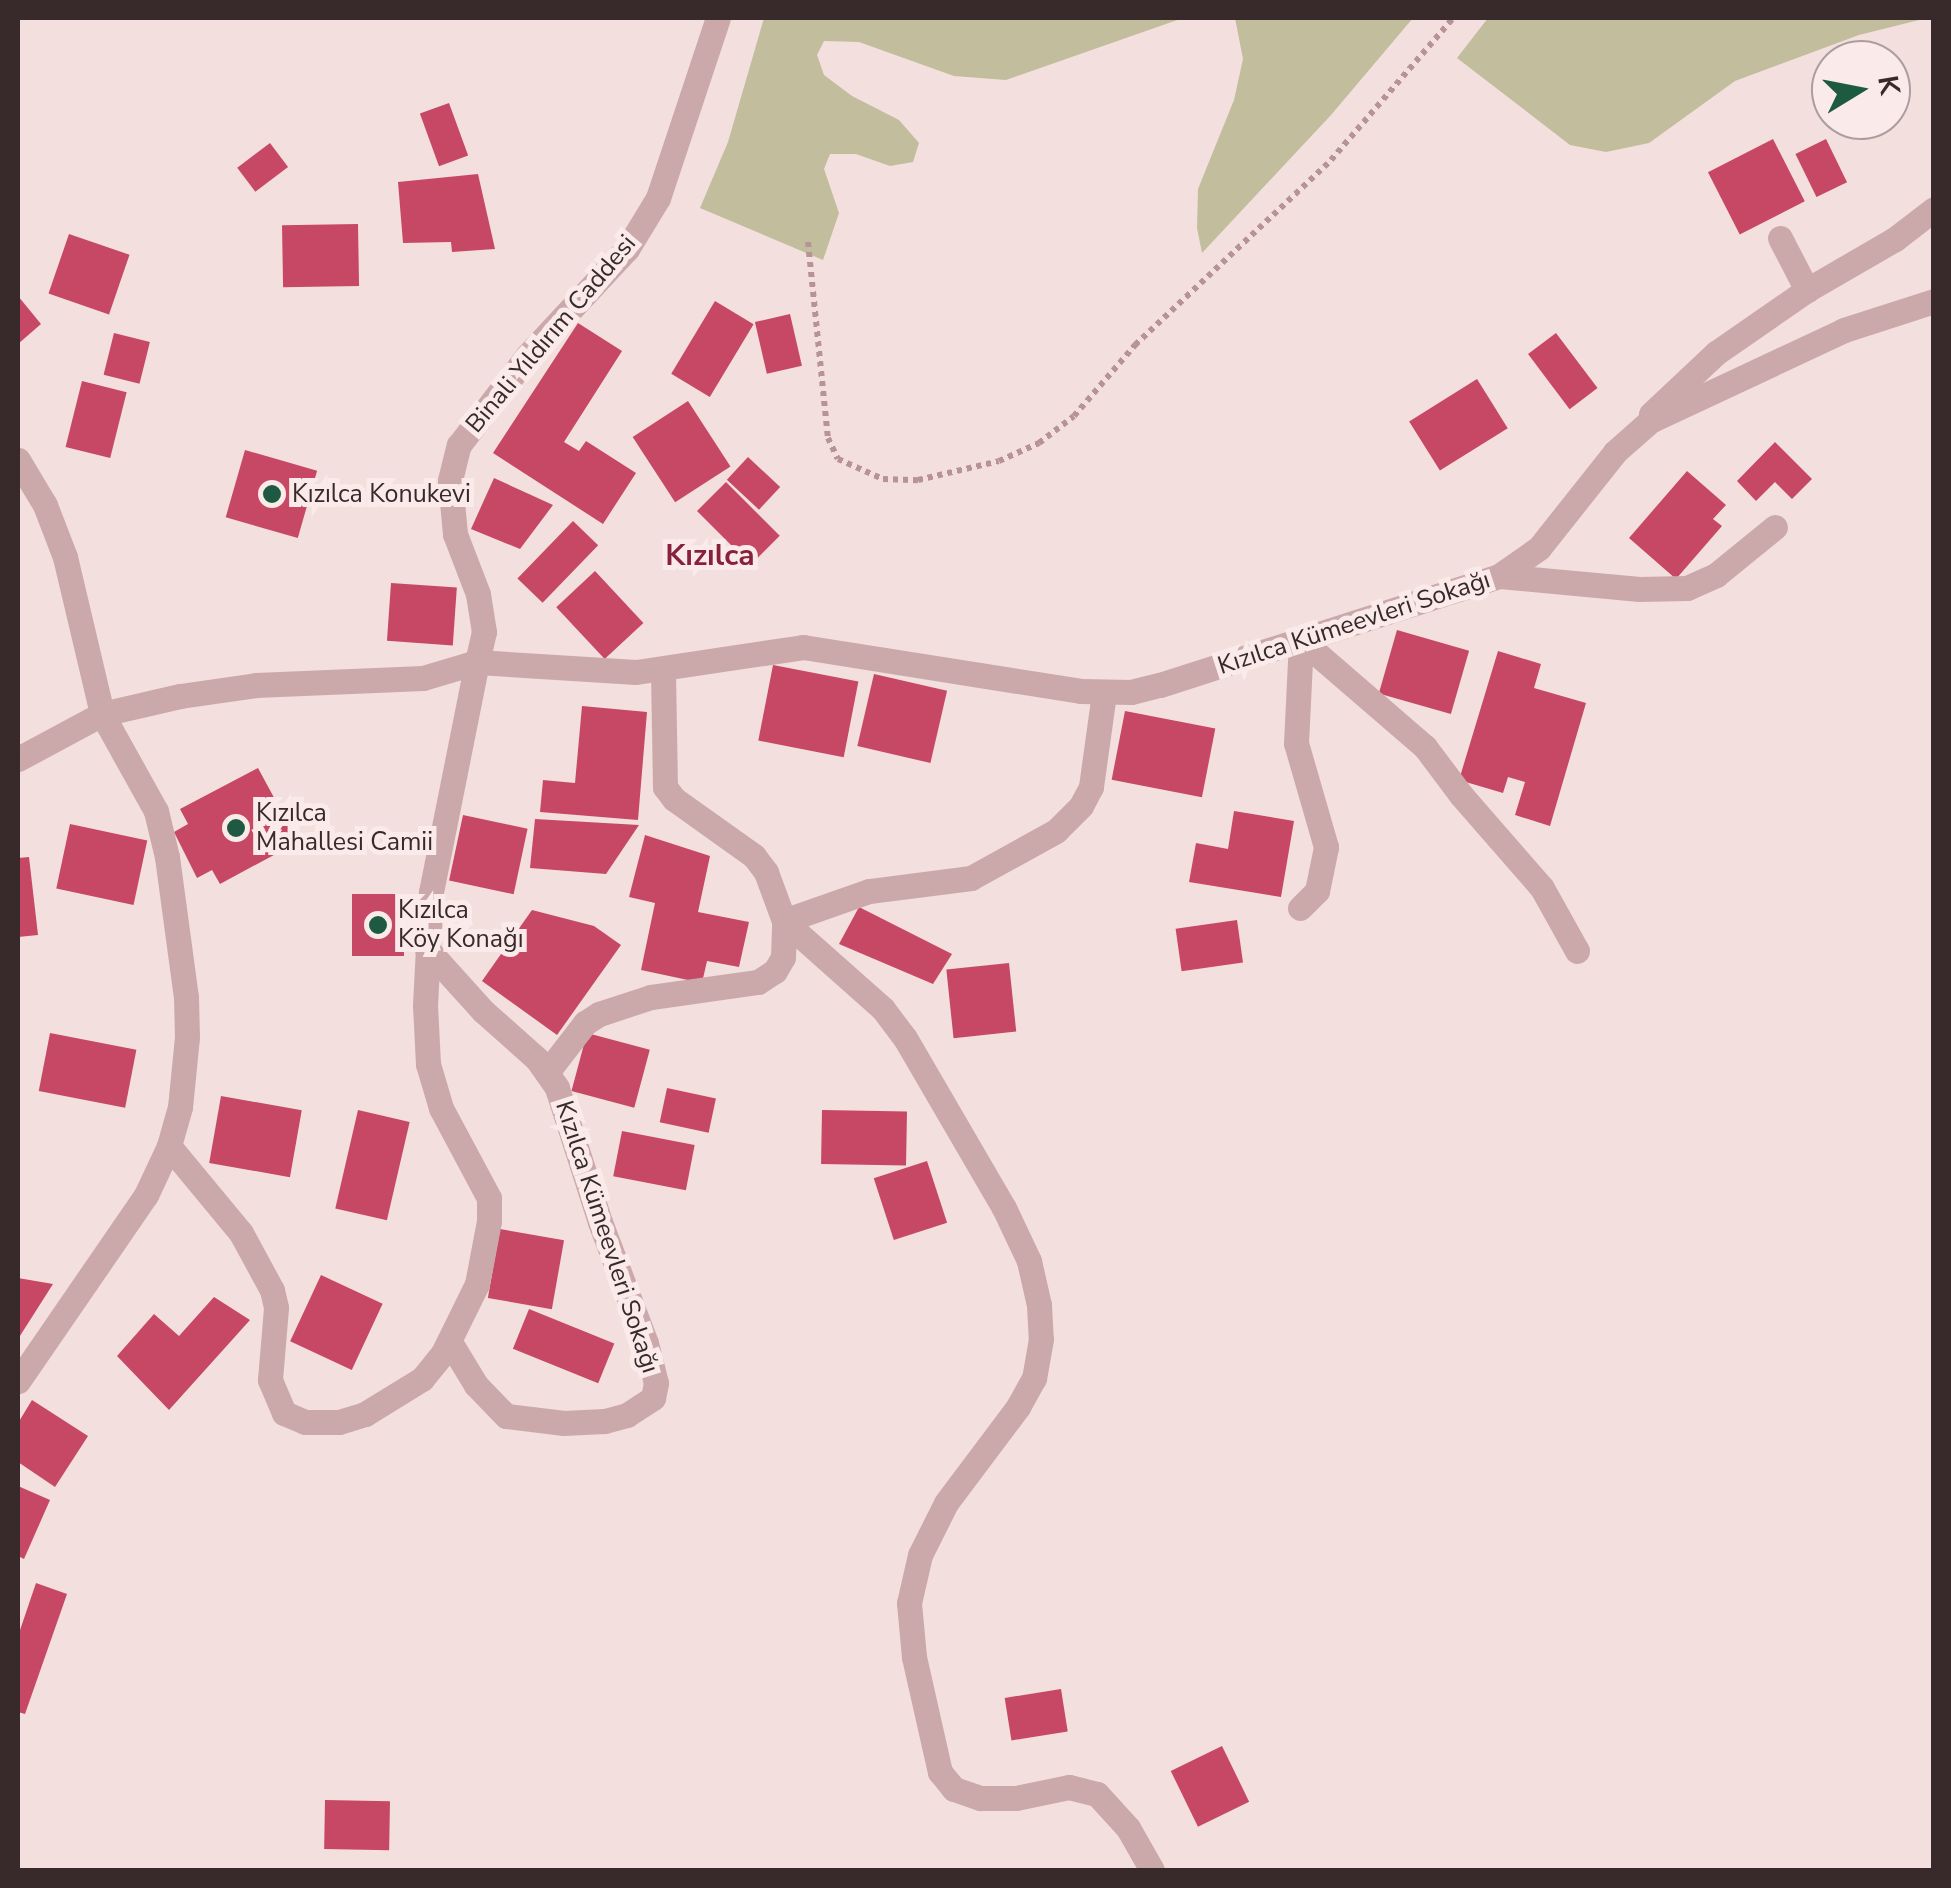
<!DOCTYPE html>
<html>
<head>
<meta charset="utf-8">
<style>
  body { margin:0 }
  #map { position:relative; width:1951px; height:1888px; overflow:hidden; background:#f3dfdd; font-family:"Nunito Sans",sans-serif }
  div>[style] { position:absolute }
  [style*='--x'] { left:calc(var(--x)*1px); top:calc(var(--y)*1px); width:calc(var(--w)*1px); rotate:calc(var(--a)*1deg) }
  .green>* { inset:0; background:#c2bd9d }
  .building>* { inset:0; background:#c74865; transform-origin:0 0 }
  .path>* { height:6px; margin-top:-3px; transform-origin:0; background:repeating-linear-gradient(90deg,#b79395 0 5px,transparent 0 10px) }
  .minor>* { height:25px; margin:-12.5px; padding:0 12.5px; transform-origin:12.5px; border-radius:12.5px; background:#cba9aa }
  .dots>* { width:28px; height:28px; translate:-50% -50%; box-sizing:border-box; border:5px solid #faebea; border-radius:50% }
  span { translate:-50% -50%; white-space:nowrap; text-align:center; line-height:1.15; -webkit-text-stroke:10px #faebea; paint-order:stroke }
  .street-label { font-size:25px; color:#38292b }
  .poi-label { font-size:25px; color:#38292b }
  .left { translate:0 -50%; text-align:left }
  .quarter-label { font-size:30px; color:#88213a; font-weight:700 }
  .frame { position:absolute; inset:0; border:20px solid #38292b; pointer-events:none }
  .north { position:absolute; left:1811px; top:40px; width:100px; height:100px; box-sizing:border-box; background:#faebea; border:2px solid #ac9d9e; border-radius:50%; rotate:80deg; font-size:28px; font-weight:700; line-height:40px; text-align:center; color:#38292b }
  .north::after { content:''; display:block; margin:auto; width:35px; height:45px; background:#1e5a41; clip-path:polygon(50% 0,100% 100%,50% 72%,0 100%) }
</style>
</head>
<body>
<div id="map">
  <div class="green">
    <div style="clip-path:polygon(764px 18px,1183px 18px,1006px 80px,954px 76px,859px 42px,824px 41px,817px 55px,824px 75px,852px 96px,899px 120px,919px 143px,913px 162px,890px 166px,856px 154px,830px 154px,824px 169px,839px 213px,823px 260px,700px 208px,728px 142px)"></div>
    <div style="clip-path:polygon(1235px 18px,1413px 18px,1331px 115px,1202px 253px,1197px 228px,1198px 189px,1234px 100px,1243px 59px)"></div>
    <div style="clip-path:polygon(1488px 18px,1927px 18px,1859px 35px,1735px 81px,1649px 143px,1606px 152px,1570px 145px,1457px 58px)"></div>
  </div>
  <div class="building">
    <div style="left:449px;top:103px;width:56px;height:31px;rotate:70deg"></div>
    <div style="left:1773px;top:139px;width:70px;height:73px;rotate:63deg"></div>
    <div style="left:1826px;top:139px;width:48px;height:34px;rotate:64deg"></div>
    <div style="left:270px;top:143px;width:30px;height:41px;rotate:53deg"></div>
    <div style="clip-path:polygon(478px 174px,495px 249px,452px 252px,451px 242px,403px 243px,398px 182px)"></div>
    <div style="left:358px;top:224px;width:62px;height:76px;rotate:89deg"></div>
    <div style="left:69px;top:234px;width:64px;height:63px;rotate:19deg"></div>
    <div style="clip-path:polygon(18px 296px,41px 324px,18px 344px)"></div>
    <div style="left:715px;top:301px;width:45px;height:85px;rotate:31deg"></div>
    <div style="left:790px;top:314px;width:53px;height:36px;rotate:77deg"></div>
    <div style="clip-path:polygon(578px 323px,622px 351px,564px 442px,579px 451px,586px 441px,636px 473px,603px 524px,493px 453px)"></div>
    <div style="left:114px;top:333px;width:37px;height:43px;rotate:14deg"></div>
    <div style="left:1556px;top:333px;width:69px;height:35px;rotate:53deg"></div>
    <div style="left:1477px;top:379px;width:58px;height:80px;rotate:58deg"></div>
    <div style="left:82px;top:381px;width:46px;height:68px;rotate:14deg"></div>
    <div style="left:688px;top:401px;width:78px;height:66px;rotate:57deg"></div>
    <div style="clip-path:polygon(1775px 442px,1812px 479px,1792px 499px,1775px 482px,1756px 501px,1737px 481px)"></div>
    <div style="left:245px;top:450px;width:75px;height:70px;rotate:16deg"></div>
    <div style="left:748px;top:457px;width:44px;height:31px;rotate:43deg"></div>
    <div style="clip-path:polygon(1687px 471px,1726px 505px,1713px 519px,1722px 526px,1676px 579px,1629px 538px)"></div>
    <div style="clip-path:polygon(494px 478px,553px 505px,520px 549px,471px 529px)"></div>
    <div style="left:726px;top:482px;width:76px;height:41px;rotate:45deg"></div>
    <div style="left:573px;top:521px;width:35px;height:80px;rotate:44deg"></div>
    <div style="left:595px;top:571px;width:71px;height:53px;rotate:47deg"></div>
    <div style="left:391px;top:583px;width:66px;height:58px;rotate:4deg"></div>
    <div style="left:1397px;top:630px;width:75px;height:66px;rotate:16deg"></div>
    <div style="clip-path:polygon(1498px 651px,1541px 664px,1534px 688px,1586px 703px,1550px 826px,1515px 815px,1525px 782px,1508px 777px,1503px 793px,1459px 780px)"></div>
    <div style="left:773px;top:665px;width:87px;height:77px;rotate:11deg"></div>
    <div style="left:874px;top:674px;width:75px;height:74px;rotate:13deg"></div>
    <div style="clip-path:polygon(582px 706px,647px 712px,638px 820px,540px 812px,543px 780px,575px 783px)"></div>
    <div style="left:1125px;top:711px;width:92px;height:70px;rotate:11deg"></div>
    <div style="clip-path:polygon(258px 768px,298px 842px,220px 884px,212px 870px,197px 878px,174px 832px,188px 824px,180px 809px)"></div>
    <div style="clip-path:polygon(1234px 811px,1294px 821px,1281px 897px,1189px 882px,1196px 843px,1228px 849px)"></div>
    <div style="left:463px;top:815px;width:66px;height:67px;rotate:12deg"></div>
    <div style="clip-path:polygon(535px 819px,639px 825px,606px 874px,530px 868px)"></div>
    <div style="left:70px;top:824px;width:79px;height:66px;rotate:12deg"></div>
    <div style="clip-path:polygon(645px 835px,710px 856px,698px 912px,749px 922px,739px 967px,707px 961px,702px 983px,641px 970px,655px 903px,629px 897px)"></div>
    <div style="clip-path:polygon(29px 857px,38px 935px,18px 937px,18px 858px)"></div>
    <div style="left:352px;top:894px;width:52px;height:62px"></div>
    <div style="clip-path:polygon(859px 907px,952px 954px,933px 984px,839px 944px)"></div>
    <div style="clip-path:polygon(532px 910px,594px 926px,621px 945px,557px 1035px,482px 981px)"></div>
    <div style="left:1237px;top:920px;width:43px;height:62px;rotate:82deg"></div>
    <div style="left:1009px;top:963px;width:69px;height:63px;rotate:84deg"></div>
    <div style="left:50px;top:1033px;width:88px;height:59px;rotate:11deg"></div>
    <div style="left:587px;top:1033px;width:65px;height:60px;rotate:15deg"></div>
    <div style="left:667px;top:1088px;width:50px;height:35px;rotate:12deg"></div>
    <div style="left:221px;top:1096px;width:82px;height:68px;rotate:10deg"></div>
    <div style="left:358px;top:1110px;width:53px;height:101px;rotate:13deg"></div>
    <div style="left:822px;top:1110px;width:85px;height:54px;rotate:1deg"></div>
    <div style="left:622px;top:1131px;width:74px;height:46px;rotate:11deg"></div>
    <div style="left:927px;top:1161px;width:65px;height:56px;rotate:72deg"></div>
    <div style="left:500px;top:1229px;width:65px;height:70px;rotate:10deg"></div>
    <div style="left:321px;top:1275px;width:68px;height:73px;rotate:25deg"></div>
    <div style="clip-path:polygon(18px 1278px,53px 1284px,18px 1339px)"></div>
    <div style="clip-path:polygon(214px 1297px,250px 1320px,169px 1410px,117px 1356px,154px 1314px,179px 1336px)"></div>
    <div style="left:529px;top:1309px;width:92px;height:43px;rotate:22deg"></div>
    <div style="clip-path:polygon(32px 1400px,88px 1436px,55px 1487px,18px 1462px,18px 1423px)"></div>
    <div style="clip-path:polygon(18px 1486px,50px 1500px,24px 1559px,18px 1556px)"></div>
    <div style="clip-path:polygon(36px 1583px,67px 1594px,25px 1714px,18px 1712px,18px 1636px)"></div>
    <div style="left:1061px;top:1689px;width:43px;height:57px;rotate:81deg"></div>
    <div style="left:1222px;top:1746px;width:62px;height:57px;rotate:64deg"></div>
    <div style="left:325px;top:1800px;width:65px;height:49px;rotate:1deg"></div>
  </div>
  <div class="path">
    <div style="--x:808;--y:242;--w:197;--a:84.2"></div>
    <div style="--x:828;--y:438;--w:23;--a:65"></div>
    <div style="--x:838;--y:459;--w:49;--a:24"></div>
    <div style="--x:883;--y:479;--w:35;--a:2"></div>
    <div style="--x:918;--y:480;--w:83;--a:-13.2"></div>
    <div style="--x:999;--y:461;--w:44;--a:-24.2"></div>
    <div style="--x:1039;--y:443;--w:44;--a:-37.6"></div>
    <div style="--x:1074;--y:416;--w:94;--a:-49.3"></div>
    <div style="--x:1135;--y:345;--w:270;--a:-43.3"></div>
    <div style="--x:1331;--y:160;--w:187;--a:-49.3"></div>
  </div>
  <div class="minor">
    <div style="--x:1780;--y:238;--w:59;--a:62.6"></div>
    <div style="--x:1651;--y:414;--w:89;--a:-43.2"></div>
    <div style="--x:1716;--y:353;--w:111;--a:-34.7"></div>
    <div style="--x:1807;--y:290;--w:102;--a:-30.1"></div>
    <div style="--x:1895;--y:239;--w:49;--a:-37.6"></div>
    <div style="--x:18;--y:460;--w:52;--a:59"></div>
    <div style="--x:45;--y:505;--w:56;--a:69"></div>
    <div style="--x:65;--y:557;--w:161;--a:76.7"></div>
    <div style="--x:102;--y:714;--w:111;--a:60.9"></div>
    <div style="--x:156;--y:811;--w:47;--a:76.6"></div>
    <div style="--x:167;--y:857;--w:141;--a:82.3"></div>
    <div style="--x:186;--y:997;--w:40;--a:88.6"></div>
    <div style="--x:187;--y:1037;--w:70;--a:95.7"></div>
    <div style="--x:180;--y:1107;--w:41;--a:105.8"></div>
    <div style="--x:169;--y:1146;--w:54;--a:115.1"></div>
    <div style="--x:146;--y:1195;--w:226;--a:124.5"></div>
    <div style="--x:1500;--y:576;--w:140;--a:5.3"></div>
    <div style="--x:1639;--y:589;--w:48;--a:-1.2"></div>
    <div style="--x:1687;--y:588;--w:32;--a:-24"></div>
    <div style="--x:1716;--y:575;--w:76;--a:-39.1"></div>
    <div style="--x:1301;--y:640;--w:164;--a:40.8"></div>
    <div style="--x:1425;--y:747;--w:60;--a:53.1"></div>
    <div style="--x:1461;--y:795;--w:123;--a:48.9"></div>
    <div style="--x:1542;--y:888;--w:72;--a:60.9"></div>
    <div style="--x:1104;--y:693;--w:95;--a:97.9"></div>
    <div style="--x:1091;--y:787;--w:21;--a:118"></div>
    <div style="--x:1081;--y:806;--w:35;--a:135"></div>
    <div style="--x:1056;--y:831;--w:97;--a:151.1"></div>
    <div style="--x:971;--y:878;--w:103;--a:172.7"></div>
    <div style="--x:869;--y:891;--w:90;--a:160.6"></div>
    <div style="--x:784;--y:921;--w:132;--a:41.6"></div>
    <div style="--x:883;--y:1009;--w:36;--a:53"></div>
    <div style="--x:905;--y:1038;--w:197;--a:59.8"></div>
    <div style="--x:1004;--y:1208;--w:59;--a:64.7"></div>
    <div style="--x:1029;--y:1261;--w:45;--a:77.2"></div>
    <div style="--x:1039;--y:1305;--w:34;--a:87"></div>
    <div style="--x:1041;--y:1339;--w:40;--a:100"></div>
    <div style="--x:1034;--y:1378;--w:33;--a:119"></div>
    <div style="--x:1018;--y:1407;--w:120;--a:126.9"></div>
    <div style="--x:946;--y:1503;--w:58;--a:116.6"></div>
    <div style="--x:920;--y:1555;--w:49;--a:102.9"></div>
    <div style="--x:909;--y:1603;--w:54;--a:84.7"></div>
    <div style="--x:914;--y:1657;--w:118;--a:77.3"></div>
    <div style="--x:940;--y:1772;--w:22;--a:51"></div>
    <div style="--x:954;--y:1789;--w:28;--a:19"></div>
    <div style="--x:980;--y:1798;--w:36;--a:0"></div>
    <div style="--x:1016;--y:1798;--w:54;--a:-11.7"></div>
    <div style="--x:1069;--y:1787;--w:29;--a:14"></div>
    <div style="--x:1097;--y:1794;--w:46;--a:47.6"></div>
    <div style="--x:1128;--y:1828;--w:48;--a:60.3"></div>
    <div style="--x:18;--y:759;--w:95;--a:-28.2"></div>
    <div style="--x:102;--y:714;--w:80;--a:-13"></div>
    <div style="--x:180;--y:696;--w:77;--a:-8.2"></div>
    <div style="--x:256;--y:685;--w:167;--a:-2.4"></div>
    <div style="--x:423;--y:678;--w:56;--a:-16.5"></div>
    <div style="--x:477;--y:662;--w:31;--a:-77"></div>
    <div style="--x:484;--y:632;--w:38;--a:-99"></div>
    <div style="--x:478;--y:594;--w:64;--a:-111"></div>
    <div style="--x:455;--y:534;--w:54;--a:-95.3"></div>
    <div style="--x:450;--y:480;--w:36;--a:-76"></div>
    <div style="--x:459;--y:445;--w:113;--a:-52.5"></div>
    <div style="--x:528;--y:355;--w:145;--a:-47"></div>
    <div style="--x:627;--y:249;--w:60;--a:-58.7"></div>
    <div style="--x:658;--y:198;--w:190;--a:-71.6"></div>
    <div style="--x:1300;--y:908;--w:24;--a:-45"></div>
    <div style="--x:1317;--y:891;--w:45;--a:-78.4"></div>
    <div style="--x:1326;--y:847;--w:108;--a:-106.1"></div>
    <div style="--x:1296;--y:743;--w:103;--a:-87.2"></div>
    <div style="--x:427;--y:949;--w:84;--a:47.9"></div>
    <div style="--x:483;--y:1011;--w:72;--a:41.6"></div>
    <div style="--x:537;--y:1059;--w:35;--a:55"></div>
    <div style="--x:557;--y:1088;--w:141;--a:72.2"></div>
    <div style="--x:600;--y:1222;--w:129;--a:69.2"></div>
    <div style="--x:646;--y:1343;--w:41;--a:76"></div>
    <div style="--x:656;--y:1383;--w:15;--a:101"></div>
    <div style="--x:653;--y:1398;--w:31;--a:147"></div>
    <div style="--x:627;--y:1415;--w:24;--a:165"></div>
    <div style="--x:604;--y:1421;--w:40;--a:177.1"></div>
    <div style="--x:564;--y:1423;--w:58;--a:-173.1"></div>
    <div style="--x:506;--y:1416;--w:43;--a:-134.1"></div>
    <div style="--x:476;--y:1385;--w:50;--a:-121.2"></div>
    <div style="--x:548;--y:1071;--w:61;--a:-52.4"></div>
    <div style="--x:585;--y:1023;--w:17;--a:-33"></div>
    <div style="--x:599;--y:1014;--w:55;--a:-18.1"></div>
    <div style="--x:651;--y:997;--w:108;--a:-8"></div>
    <div style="--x:758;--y:982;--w:20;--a:-33"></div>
    <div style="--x:775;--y:971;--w:16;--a:-60"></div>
    <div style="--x:783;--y:957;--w:36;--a:-88"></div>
    <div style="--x:784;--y:921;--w:52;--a:-110.2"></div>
    <div style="--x:766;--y:872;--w:20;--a:-127"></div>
    <div style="--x:754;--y:856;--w:98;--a:-144.5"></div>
    <div style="--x:674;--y:799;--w:15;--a:-127"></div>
    <div style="--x:665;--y:787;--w:116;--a:-91"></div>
    <div style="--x:169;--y:1146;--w:113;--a:50.4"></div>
    <div style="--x:241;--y:1233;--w:65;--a:61.5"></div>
    <div style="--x:272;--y:1290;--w:18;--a:77"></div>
    <div style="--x:276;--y:1308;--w:72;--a:94.8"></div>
    <div style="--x:270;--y:1380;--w:36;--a:67"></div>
    <div style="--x:284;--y:1413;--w:23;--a:23"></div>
    <div style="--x:305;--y:1422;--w:34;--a:0"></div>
    <div style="--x:339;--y:1422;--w:27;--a:-17"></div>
    <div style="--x:365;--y:1414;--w:67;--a:-31.6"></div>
    <div style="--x:422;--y:1379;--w:33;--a:-51"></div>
    <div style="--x:443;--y:1353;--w:77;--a:-63.8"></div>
    <div style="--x:477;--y:1284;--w:64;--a:-79.2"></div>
    <div style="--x:489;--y:1221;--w:23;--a:-90"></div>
    <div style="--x:489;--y:1198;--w:102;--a:-118.1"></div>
    <div style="--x:441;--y:1108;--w:46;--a:-106.5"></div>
    <div style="--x:428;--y:1064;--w:59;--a:-92.9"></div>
    <div style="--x:425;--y:1005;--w:113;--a:-87"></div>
    <div style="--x:431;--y:892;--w:235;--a:-78.7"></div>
    <div style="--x:477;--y:662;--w:159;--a:3.6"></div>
    <div style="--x:636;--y:672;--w:169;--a:-8.5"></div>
    <div style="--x:803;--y:647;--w:281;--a:9"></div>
    <div style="--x:1081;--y:691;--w:50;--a:1.1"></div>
    <div style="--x:1131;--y:692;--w:30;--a:-14"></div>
    <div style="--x:1160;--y:685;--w:356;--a:-17.8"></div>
    <div style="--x:1499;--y:576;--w:49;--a:-35"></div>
    <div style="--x:1539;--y:548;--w:122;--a:-51.6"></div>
    <div style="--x:1615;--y:452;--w:47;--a:-41.5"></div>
    <div style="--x:1650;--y:421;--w:214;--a:-25.1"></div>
    <div style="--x:1844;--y:330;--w:95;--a:-17.9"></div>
  </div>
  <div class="dots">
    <div style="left:272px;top:494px;background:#1e5a41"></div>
    <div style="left:236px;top:828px;background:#1e5a41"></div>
    <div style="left:378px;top:925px;background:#1e5a41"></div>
  </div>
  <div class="street-label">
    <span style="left:551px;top:334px;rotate:-50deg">Binali Yıldırım Caddesi</span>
    <span style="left:1354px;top:623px;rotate:-18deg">Kızılca Kümeevleri Sokağı</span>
    <span style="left:607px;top:1237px;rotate:72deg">Kızılca Kümeevleri Sokağı</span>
  </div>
  <div class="poi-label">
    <span class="left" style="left:292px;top:494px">Kızılca Konukevi</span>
    <span class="left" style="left:256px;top:828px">Kızılca<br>Mahallesi Camii</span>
    <span class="left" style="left:398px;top:925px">Kızılca<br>Köy Konağı</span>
  </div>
  <div class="quarter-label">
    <span style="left:710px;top:556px">Kızılca</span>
  </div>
  <div class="frame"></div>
  <div class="north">K</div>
</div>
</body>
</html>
